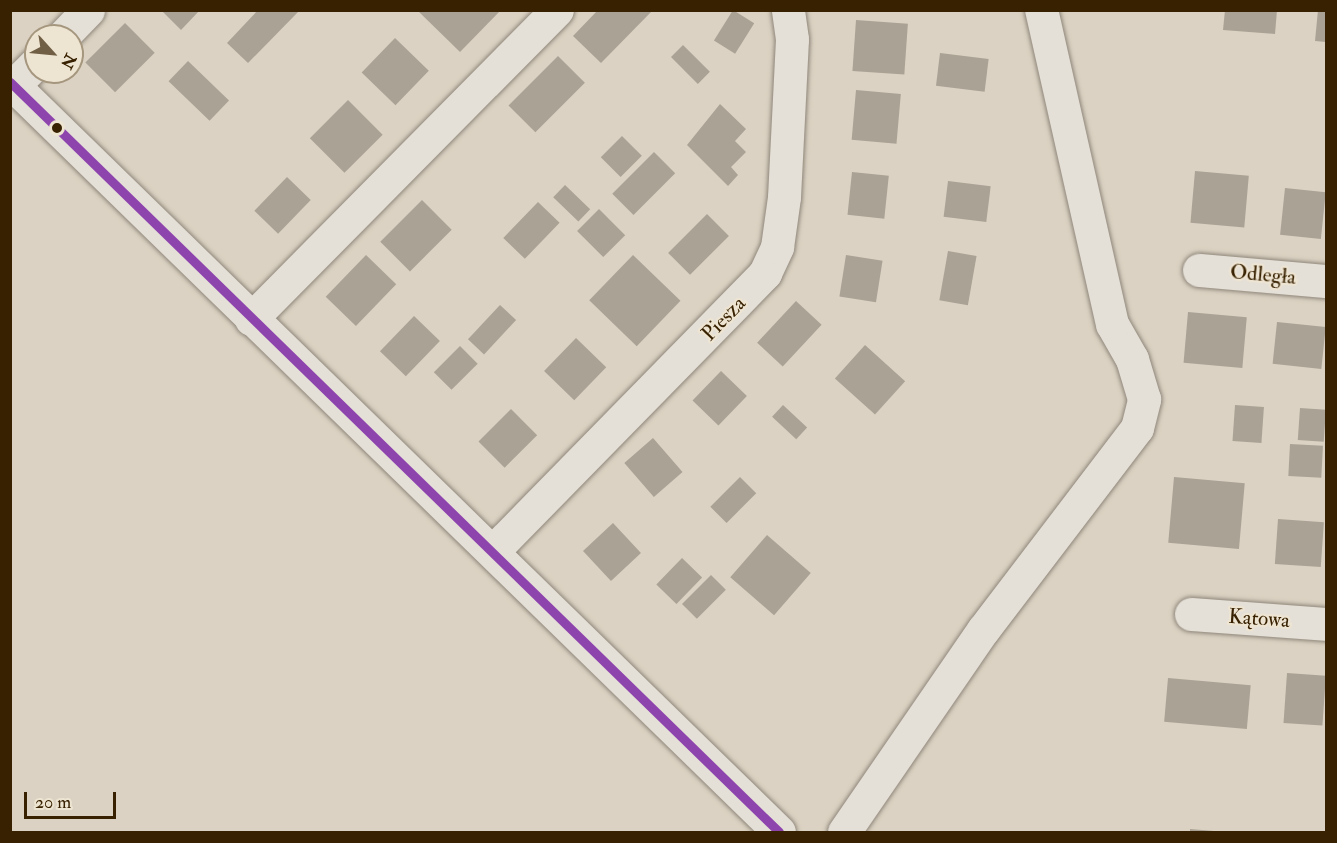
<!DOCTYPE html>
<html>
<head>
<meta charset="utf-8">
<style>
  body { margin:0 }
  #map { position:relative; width:1337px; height:843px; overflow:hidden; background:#dbd2c3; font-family:"IM FELL Double Pica",serif }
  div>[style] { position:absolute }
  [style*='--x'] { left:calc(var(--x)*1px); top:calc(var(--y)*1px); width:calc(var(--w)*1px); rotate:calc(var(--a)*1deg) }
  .building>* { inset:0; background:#aaa295; transform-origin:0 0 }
  .roads { filter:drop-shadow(0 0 2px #8f877a) drop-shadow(0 0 2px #8f877a) }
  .minor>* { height:33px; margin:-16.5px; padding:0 16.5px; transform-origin:16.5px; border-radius:16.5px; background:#e4dfd7 }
  .bus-1>* { height:9px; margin:-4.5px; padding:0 4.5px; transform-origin:4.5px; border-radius:4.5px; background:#8e44ad }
  .dots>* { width:16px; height:16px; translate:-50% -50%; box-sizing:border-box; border:3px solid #eee4d2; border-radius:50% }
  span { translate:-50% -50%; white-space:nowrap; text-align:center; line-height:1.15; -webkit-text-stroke:4.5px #eee4d2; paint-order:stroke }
  .street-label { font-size:21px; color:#372100 }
  .frame { position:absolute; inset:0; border:12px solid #372100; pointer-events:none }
  .north { position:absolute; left:24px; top:24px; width:60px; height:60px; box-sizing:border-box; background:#eee4d2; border:2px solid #a5967e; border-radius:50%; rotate:117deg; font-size:16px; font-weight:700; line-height:24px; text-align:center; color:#372100 }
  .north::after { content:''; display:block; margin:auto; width:21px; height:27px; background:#705f44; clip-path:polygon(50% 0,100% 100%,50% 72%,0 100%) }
  .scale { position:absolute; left:24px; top:792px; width:92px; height:27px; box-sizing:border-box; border:3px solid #372100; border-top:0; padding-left:8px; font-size:18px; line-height:21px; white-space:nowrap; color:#372100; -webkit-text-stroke:4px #eee4d2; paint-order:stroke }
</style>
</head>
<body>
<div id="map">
  <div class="building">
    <div style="clip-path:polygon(161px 10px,200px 10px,181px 30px)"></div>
    <div style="clip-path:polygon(258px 10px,300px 10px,248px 63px,227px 43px)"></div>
    <div style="clip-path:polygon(417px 10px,501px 10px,460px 52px)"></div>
    <div style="clip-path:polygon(598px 10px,653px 10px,601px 63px,573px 36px)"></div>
    <div style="left:733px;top:10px;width:25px;height:36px;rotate:32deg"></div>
    <div style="clip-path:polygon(1225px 10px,1277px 10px,1275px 34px,1223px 30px)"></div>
    <div style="clip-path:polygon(1318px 10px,1326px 10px,1326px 42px,1315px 41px)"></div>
    <div style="left:856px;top:20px;width:52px;height:51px;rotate:4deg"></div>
    <div style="left:125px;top:23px;width:42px;height:56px;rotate:45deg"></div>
    <div style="left:395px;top:38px;width:47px;height:48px;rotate:44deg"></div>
    <div style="left:683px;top:45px;width:38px;height:17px;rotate:45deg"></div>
    <div style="left:940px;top:53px;width:49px;height:33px;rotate:7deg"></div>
    <div style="left:558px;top:56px;width:38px;height:70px;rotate:45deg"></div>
    <div style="left:188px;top:61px;width:57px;height:28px;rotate:44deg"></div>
    <div style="left:856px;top:90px;width:45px;height:50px;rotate:5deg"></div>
    <div style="left:348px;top:100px;width:49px;height:54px;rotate:45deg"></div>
    <div style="clip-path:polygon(720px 104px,746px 129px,735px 141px,746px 152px,731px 167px,738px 175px,728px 186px,687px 145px)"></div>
    <div style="left:622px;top:136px;width:28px;height:30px;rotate:45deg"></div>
    <div style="left:654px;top:152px;width:30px;height:59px;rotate:45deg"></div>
    <div style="left:1195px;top:171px;width:54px;height:52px;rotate:5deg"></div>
    <div style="left:852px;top:172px;width:37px;height:43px;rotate:6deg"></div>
    <div style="left:287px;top:177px;width:33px;height:47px;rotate:44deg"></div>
    <div style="left:948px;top:181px;width:43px;height:36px;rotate:7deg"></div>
    <div style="left:565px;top:185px;width:35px;height:17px;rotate:44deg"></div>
    <div style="left:1285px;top:188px;width:41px;height:47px;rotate:6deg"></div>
    <div style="left:422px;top:200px;width:42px;height:59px;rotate:45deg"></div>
    <div style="left:538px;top:202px;width:30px;height:50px;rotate:44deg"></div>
    <div style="left:599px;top:209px;width:37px;height:31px;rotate:45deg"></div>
    <div style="left:707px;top:214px;width:31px;height:55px;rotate:45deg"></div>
    <div style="left:948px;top:251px;width:29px;height:50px;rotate:10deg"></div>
    <div style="left:366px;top:255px;width:42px;height:58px;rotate:44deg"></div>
    <div style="left:633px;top:255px;width:66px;height:63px;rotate:44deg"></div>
    <div style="left:846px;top:255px;width:37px;height:42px;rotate:9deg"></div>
    <div style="left:796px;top:301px;width:35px;height:57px;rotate:43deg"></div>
    <div style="left:500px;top:305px;width:22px;height:47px;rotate:43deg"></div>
    <div style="left:1188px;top:312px;width:59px;height:51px;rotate:5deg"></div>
    <div style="left:414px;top:316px;width:36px;height:49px;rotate:44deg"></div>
    <div style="left:1277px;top:322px;width:49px;height:42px;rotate:6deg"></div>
    <div style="left:576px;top:338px;width:42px;height:46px;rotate:44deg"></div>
    <div style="left:865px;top:345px;width:54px;height:45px;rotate:42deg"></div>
    <div style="left:460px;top:346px;width:25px;height:37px;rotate:45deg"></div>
    <div style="left:721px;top:371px;width:36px;height:41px;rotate:44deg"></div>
    <div style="left:783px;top:405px;width:33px;height:16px;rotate:43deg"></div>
    <div style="left:1235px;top:405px;width:29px;height:36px;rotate:4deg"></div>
    <div style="left:1300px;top:408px;width:26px;height:32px;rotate:4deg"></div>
    <div style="left:511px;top:409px;width:37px;height:46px;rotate:45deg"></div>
    <div style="left:653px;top:438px;width:45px;height:38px;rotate:49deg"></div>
    <div style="left:1290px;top:444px;width:33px;height:32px;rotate:3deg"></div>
    <div style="left:740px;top:477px;width:23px;height:42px;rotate:45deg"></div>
    <div style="left:1174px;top:477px;width:71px;height:66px;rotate:5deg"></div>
    <div style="left:1278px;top:519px;width:46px;height:45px;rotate:4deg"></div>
    <div style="left:613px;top:523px;width:41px;height:41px;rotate:47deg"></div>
    <div style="left:767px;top:535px;width:58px;height:56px;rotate:41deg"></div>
    <div style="left:682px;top:558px;width:28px;height:37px;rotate:44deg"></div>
    <div style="left:711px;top:575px;width:21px;height:41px;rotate:45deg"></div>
    <div style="left:1287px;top:673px;width:39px;height:50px;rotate:4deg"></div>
    <div style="left:1168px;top:678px;width:83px;height:44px;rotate:5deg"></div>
    <div style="clip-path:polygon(1190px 829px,1214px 831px,1214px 832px,1190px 832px)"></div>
  </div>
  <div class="roads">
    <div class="minor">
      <div style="--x:63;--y:36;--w:36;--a:-46"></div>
      <div style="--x:10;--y:82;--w:1074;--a:44.28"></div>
      <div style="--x:14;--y:85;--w:31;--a:-45"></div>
      <div style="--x:1199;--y:270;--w:127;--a:5"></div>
      <div style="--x:251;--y:319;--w:435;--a:-45.3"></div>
      <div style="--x:493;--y:551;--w:389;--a:-45.6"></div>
      <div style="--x:765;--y:273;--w:29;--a:-65"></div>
      <div style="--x:777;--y:247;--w:50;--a:-82"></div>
      <div style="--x:784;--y:197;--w:158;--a:-87.1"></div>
      <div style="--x:792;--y:39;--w:29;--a:-98"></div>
      <div style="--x:1191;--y:614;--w:135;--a:4.2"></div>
      <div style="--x:844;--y:832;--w:245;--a:-55.5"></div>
      <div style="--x:983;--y:630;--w:254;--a:-52.7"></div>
      <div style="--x:1137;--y:428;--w:30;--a:-76"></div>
      <div style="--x:1144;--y:399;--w:42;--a:-106.7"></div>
      <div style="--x:1132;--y:359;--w:40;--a:-119.7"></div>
      <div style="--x:1112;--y:324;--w:322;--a:-102.7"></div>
    </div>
  </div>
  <div class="bus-1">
    <div style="--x:10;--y:82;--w:1074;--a:44.28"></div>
  </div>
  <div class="dots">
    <div style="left:57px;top:128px;background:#372100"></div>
  </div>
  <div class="street-label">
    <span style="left:1263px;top:275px;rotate:5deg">Odległa</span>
    <span style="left:724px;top:319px;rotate:-46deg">Piesza</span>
    <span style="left:1259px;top:619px;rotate:4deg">Kątowa</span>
  </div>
  <div class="frame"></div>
  <div class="north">N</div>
  <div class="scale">20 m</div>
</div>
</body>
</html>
